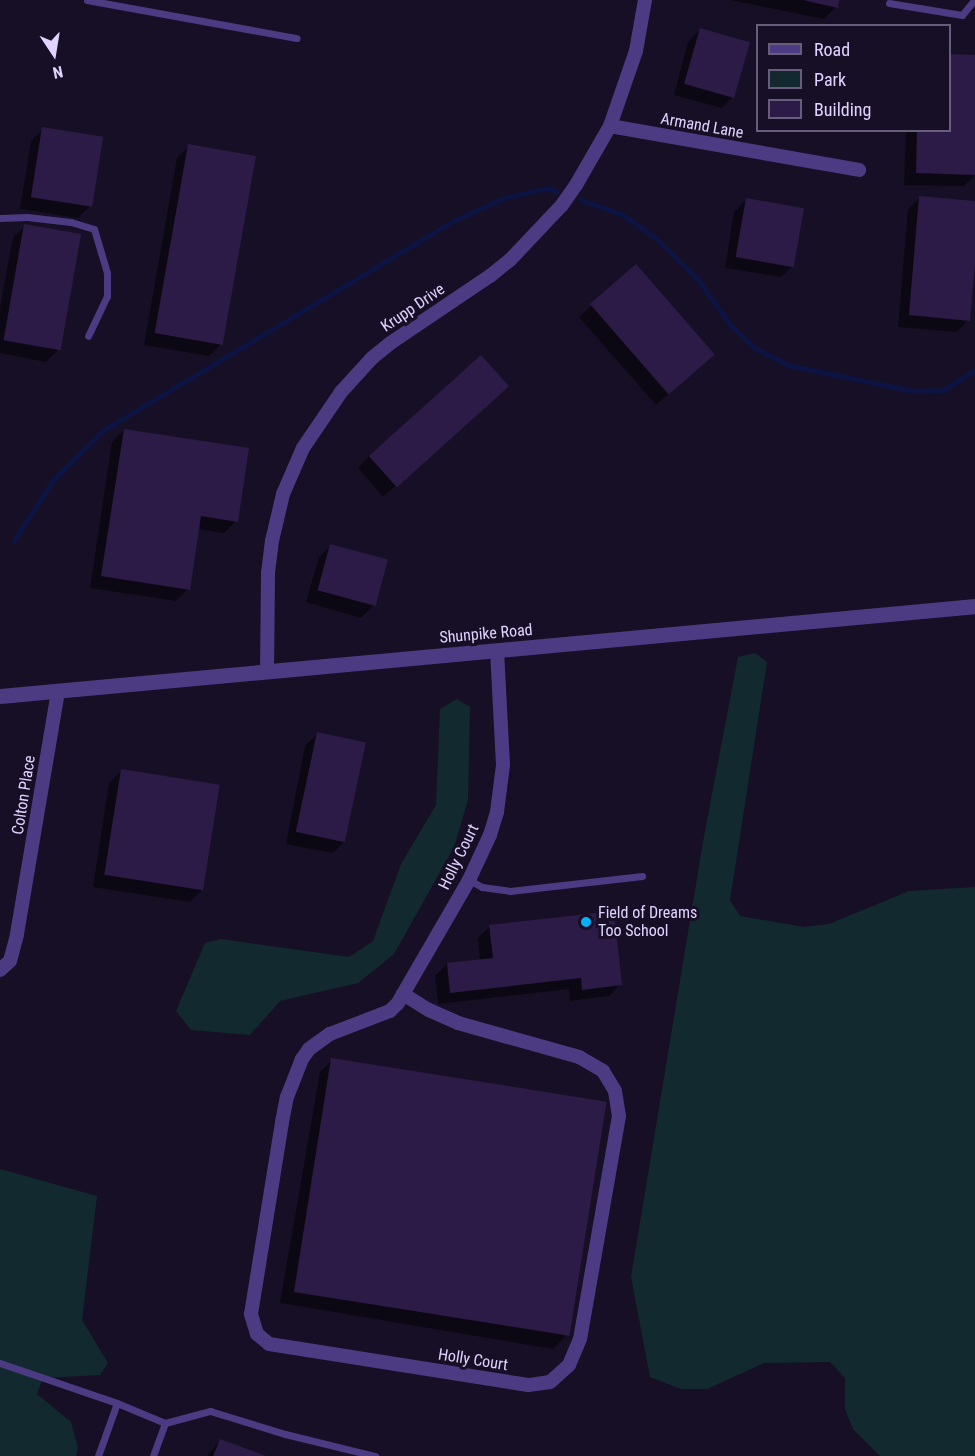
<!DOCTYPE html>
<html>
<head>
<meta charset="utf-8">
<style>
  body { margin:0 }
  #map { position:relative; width:975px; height:1456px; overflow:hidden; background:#170f25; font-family:"Roboto Condensed",sans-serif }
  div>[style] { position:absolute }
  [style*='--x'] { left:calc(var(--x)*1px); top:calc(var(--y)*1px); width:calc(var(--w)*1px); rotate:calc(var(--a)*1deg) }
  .green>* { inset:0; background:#122a2f }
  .shadow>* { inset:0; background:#0007 }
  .stream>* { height:4.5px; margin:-2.25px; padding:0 2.25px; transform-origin:2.25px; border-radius:2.25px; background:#0b1442 }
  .building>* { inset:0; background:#2c1b46; transform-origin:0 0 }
  .service>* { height:7px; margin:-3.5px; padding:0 3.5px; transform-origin:3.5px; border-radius:3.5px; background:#4c3b83 }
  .minor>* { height:14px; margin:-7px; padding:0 7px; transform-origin:7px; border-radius:7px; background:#4c3b83 }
  .tertiary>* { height:15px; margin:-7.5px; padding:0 7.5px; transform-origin:7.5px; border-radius:7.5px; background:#4c3b83 }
  .dots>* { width:16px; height:16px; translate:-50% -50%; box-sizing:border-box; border:3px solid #170f25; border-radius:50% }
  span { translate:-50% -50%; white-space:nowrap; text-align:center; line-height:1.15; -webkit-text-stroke:6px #170f25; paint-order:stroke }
  .street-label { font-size:16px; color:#e1d3ff }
  .poi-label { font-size:16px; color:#e1d3ff }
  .left { translate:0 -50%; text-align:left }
  .legend { position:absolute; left:756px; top:24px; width:195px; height:108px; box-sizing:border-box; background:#170f25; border:2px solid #685d7c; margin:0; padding:8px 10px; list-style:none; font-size:18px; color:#e1d3ff }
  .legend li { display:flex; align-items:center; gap:12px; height:30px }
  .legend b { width:30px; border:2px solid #685d7c }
  .north { position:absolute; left:24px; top:24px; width:60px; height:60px; -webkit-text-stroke:4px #170f25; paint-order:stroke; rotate:168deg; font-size:16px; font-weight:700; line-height:24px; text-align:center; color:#e1d3ff }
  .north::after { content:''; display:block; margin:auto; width:21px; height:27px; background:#e1d3ff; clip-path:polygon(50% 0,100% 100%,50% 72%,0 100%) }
</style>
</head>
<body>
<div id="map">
  <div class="green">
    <div style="clip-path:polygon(755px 653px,767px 662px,730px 900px,740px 916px,804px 927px,829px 924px,909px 891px,975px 887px,975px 1456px,880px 1456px,853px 1429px,845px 1409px,845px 1378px,830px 1362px,764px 1363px,707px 1389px,681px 1389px,650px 1377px,631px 1277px,703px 842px,738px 657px)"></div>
    <div style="clip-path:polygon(457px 699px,470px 707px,468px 800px,454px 847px,394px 954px,358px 983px,280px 1001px,250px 1035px,191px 1030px,176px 1011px,205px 943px,221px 939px,349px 957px,373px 941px,401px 864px,436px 805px,440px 709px)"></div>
    <div style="clip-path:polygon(0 1169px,97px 1196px,82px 1320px,108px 1363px,100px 1375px,43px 1378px,37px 1394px,71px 1422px,78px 1448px,76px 1456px,0 1456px)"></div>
  </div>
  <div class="shadow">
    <div style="clip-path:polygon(730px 0,838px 0,836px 7px,824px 19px)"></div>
    <div style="clip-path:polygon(700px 30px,734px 96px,722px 108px,674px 95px,688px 42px)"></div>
    <div style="clip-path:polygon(950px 56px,975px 56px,975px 175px,964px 186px,904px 185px,906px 130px,950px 130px)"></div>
    <div style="clip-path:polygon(43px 129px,90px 206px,78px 218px,20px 209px,31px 141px)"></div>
    <div style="clip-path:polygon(189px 146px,221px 344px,209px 356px,144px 345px,177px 158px)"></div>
    <div style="clip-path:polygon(920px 198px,975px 202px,975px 246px,968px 320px,957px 332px,898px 327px,908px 209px)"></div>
    <div style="clip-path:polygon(746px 200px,793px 266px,781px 277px,725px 268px,734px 212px)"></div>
    <div style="clip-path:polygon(25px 226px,58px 350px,46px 362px,0 353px,0 308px,13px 237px)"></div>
    <div style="clip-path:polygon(636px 266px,701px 366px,656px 405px,579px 317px)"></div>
    <div style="clip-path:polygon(495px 397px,383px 497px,358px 468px,369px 456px)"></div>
    <div style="clip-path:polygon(124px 430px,236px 521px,224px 533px,198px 529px,188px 589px,176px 601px,90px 588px,112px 442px)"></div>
    <div style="clip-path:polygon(331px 545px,373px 606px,361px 618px,306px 602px,319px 557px)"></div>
    <div style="clip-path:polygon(317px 734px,345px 841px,333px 853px,286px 844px,305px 746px)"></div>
    <div style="clip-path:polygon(121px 771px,202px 890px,190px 902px,93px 887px,109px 783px)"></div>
    <div style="clip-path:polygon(490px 926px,620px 984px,609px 996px,570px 1001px,569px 989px,438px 1004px,435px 976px,447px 964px,480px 960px,478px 938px)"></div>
    <div style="clip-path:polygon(332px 1060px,565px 1337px,553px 1349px,280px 1303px,320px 1072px)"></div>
    <div style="clip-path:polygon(220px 1440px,263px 1456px,207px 1456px)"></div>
  </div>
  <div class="stream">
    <div style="--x:581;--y:200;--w:43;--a:18.9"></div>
    <div style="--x:622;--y:214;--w:40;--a:34.9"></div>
    <div style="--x:655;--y:237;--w:60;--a:44.3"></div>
    <div style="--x:698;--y:279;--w:55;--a:54.6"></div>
    <div style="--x:730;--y:324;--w:35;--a:44"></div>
    <div style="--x:755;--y:348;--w:37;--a:27"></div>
    <div style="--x:788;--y:365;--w:128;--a:11.7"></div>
    <div style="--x:913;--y:391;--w:30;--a:-2"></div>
    <div style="--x:943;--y:390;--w:38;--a:-32"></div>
    <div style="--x:14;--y:541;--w:72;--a:-57.4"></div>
    <div style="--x:53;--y:480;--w:71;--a:-44.4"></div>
    <div style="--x:104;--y:430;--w:409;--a:-30.9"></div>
    <div style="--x:455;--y:220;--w:54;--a:-24.2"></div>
    <div style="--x:504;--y:198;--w:44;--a:-13.1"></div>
    <div style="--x:547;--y:188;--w:10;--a:17"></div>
  </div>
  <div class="building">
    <div style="clip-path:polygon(803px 0,839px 0,838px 8px)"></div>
    <div style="left:700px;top:28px;width:52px;height:58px;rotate:16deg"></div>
    <div style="clip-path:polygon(950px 54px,975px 55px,975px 175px,916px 173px,917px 130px,950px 130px)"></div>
    <div style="left:42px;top:127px;width:62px;height:71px;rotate:9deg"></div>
    <div style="left:188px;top:144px;width:69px;height:192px;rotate:10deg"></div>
    <div style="clip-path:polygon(919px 196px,975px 201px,975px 263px,970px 321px,909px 315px)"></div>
    <div style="left:746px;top:198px;width:59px;height:60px;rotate:10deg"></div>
    <div style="left:24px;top:224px;width:58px;height:118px;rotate:10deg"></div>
    <div style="left:636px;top:264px;width:120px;height:61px;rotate:49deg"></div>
    <div style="left:481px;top:355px;width:42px;height:151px;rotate:48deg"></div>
    <div style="clip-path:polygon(124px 429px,249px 448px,238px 522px,201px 516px,190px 590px,101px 576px)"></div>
    <div style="left:330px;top:544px;width:60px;height:48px;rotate:15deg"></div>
    <div style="left:317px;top:732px;width:50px;height:102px;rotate:12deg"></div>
    <div style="left:121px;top:769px;width:100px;height:107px;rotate:9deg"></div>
    <div style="clip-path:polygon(614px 911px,622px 985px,582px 990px,581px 978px,450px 993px,447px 963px,493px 958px,489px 925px)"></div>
    <div style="left:331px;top:1058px;width:279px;height:237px;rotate:9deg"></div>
    <div style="clip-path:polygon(220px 1439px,266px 1456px,213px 1456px)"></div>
  </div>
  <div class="service">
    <div style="--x:87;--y:0;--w:213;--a:10.3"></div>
    <div style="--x:889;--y:3;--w:74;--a:9.3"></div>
    <div style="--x:962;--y:15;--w:19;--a:-51"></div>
    <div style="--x:0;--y:218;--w:27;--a:-2"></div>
    <div style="--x:27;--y:217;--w:44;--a:6.5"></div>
    <div style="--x:71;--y:222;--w:24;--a:17"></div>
    <div style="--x:94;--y:229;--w:46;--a:73.5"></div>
    <div style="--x:107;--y:273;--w:23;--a:90"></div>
    <div style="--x:107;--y:296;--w:44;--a:115.4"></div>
    <div style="--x:469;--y:880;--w:15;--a:28"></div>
    <div style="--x:482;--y:887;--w:28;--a:8"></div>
    <div style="--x:510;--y:891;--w:133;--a:-6.5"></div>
    <div style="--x:0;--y:1363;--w:124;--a:18.9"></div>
    <div style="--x:165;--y:1423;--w:47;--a:-14.9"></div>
    <div style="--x:210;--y:1411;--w:78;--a:17"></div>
    <div style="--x:285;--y:1434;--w:93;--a:13.7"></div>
    <div style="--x:98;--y:1456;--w:56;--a:-70.3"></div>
    <div style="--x:117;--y:1403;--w:52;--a:22.6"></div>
    <div style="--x:165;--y:1423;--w:35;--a:110"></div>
  </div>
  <div class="minor">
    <div style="--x:610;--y:126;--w:253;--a:10"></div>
    <div style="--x:267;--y:672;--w:99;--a:-89.4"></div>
    <div style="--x:268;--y:573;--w:32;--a:-83"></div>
    <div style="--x:272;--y:541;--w:48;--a:-76.8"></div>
    <div style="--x:283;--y:494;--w:50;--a:-66.5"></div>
    <div style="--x:303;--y:448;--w:68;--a:-55.8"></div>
    <div style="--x:341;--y:392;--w:46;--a:-47.6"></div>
    <div style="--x:372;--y:358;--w:22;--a:-39"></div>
    <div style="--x:389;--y:344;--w:122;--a:-34"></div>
    <div style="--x:490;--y:276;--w:26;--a:-39"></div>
    <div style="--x:510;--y:260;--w:76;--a:-46.6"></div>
    <div style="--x:562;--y:205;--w:24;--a:-55"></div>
    <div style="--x:576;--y:185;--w:68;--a:-60"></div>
    <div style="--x:610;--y:126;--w:79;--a:-70.9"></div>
    <div style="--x:636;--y:51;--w:52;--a:-80"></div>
    <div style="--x:0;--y:970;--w:13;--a:-42"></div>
    <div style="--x:10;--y:961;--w:28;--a:-75"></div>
    <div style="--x:17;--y:934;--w:246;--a:-80.4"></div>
    <div style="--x:403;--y:994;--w:31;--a:32"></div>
    <div style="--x:429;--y:1010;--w:32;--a:24"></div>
    <div style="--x:458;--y:1023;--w:126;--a:15.7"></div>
    <div style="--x:579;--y:1057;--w:28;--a:30"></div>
    <div style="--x:603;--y:1071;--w:23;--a:59"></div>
    <div style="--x:615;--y:1091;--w:25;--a:81"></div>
    <div style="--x:619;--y:1116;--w:226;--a:99.9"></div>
    <div style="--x:580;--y:1339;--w:28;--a:113"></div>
    <div style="--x:569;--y:1365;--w:25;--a:138"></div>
    <div style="--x:550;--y:1382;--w:22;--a:172"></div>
    <div style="--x:528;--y:1385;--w:262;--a:-171"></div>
    <div style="--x:269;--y:1344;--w:16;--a:-140"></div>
    <div style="--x:257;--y:1334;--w:21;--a:-107"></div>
    <div style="--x:251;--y:1314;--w:194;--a:-80.8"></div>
    <div style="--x:282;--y:1122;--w:25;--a:-79"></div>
    <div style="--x:287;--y:1097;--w:41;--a:-68.5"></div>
    <div style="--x:302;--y:1059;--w:12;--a:-55"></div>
    <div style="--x:309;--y:1049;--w:26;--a:-36"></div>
    <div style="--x:330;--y:1034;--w:64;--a:-21"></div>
    <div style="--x:390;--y:1011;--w:11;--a:-45"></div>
    <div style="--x:398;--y:1003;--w:10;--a:-61"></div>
    <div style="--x:403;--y:994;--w:132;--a:-59.9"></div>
    <div style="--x:469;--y:880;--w:50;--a:-65"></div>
    <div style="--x:490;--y:835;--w:24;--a:-73"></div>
    <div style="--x:497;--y:812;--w:47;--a:-82.7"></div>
    <div style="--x:503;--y:765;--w:114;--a:-93"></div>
  </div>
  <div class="tertiary">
    <div style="--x:0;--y:696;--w:979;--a:-5.27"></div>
  </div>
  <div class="dots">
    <div style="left:586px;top:922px;background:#03b1fb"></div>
  </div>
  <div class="street-label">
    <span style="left:702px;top:126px;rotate:10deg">Armand Lane</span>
    <span style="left:413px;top:308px;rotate:-34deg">Krupp Drive</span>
    <span style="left:486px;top:634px;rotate:-5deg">Shunpike Road</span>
    <span style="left:24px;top:795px;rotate:-81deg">Colton Place</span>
    <span style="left:459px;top:857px;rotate:-64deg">Holly Court</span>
    <span style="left:473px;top:1360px;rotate:9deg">Holly Court</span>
  </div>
  <div class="poi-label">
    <span class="left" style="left:598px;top:922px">Field of Dreams<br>Too School</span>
  </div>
  <ul class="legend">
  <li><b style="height:8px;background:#4c3b83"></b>Road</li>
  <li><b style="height:16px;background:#122a2f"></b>Park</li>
  <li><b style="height:16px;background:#2c1b46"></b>Building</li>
  </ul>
  <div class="north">N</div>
</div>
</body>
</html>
